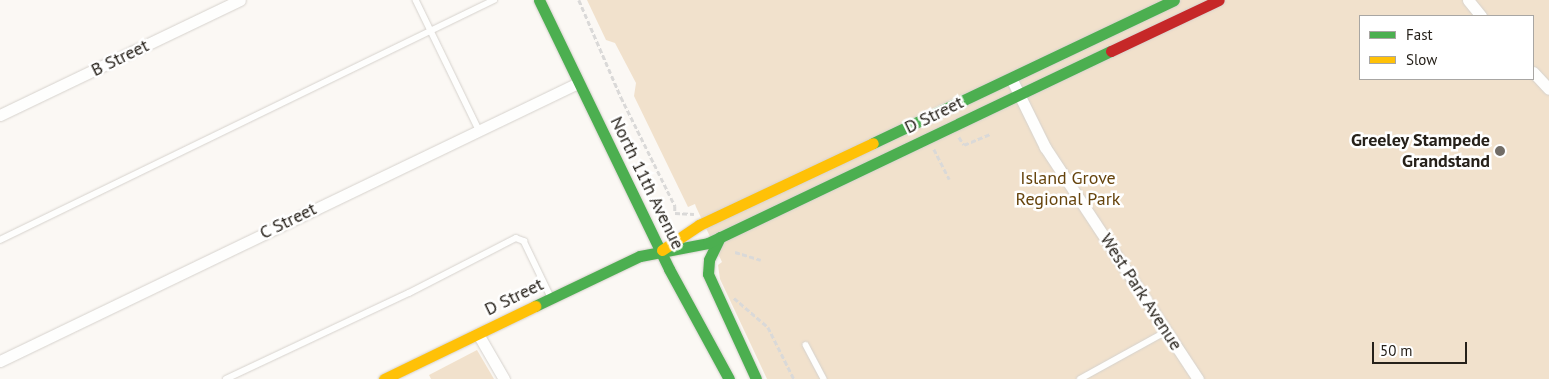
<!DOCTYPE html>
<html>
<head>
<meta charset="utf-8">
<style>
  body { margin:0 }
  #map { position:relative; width:1549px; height:379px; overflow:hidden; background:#fbf8f4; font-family:"PT Sans",sans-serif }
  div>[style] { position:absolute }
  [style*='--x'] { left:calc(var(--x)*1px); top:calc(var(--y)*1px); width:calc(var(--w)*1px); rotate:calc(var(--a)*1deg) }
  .green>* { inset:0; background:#f1e1cc }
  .path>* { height:2.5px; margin-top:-1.25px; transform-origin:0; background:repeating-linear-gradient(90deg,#dad9d8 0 5px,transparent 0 7.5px) }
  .roads { filter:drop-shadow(0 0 1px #d6d2cd) drop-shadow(0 0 1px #d6d2cd) }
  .lane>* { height:5.5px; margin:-2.75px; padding:0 2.75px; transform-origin:2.75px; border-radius:2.75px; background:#fefefd }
  .street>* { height:11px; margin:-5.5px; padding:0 5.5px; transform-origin:5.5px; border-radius:5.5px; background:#fefefd }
  .fast>* { height:11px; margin:-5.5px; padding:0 5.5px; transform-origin:5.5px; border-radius:5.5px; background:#4caf50 }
  .slow>* { height:11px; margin:-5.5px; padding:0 5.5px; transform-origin:5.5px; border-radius:5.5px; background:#ffc107 }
  .jam>* { height:11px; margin:-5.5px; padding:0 5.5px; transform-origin:5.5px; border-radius:5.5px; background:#c62828 }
  .dots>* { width:14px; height:14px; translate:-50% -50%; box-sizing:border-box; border:2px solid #fff; border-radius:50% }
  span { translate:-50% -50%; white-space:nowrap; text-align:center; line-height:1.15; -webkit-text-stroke:5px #fff; paint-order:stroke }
  .street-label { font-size:18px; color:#26211a }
  .poi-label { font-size:18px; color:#26211a; font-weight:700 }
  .right { translate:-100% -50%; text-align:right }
  .park-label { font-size:18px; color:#66440d }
  .legend { position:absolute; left:1359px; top:15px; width:175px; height:65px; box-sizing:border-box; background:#fff; border:1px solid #a8a6a3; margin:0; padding:6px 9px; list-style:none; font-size:15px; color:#26211a }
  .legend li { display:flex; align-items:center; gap:10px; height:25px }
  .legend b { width:25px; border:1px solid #a8a6a3 }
  .scale { position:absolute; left:1372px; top:342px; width:95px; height:22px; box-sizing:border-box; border:2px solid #26211a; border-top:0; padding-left:6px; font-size:15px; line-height:18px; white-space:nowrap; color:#26211a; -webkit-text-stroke:4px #fff; paint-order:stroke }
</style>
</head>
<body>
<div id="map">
  <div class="green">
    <div style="clip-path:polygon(evenodd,587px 0,1549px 0,1549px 379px,767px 379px,720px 279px,718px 265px,722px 262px,696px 207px,695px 204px,688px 207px,634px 96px,636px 83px,615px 43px,606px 40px,587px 0,1360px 16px,1533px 16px,1533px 79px,1360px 79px,1360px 16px)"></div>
    <div style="clip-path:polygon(477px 350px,494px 379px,431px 379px,429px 375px)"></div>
  </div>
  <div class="path">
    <div style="--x:579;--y:0;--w:106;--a:66.6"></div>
    <div style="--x:621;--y:97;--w:122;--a:63.6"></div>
    <div style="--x:675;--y:206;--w:7;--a:90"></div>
    <div style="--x:675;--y:213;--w:19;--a:3"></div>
    <div style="--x:959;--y:137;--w:9;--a:58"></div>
    <div style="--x:964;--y:145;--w:28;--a:-23"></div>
    <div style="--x:934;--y:149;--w:34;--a:63"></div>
    <div style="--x:735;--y:252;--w:27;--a:17"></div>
    <div style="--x:734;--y:298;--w:45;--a:40.5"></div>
    <div style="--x:768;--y:327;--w:58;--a:63.4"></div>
  </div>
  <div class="roads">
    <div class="lane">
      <div style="--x:416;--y:0;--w:144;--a:64.1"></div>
      <div style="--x:0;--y:240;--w:549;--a:-25.91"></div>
      <div style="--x:806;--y:345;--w:38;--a:62"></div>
      <div style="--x:226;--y:379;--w:202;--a:-25.2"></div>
      <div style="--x:409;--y:293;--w:120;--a:-27.2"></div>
      <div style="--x:516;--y:238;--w:9;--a:21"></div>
      <div style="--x:524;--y:241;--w:62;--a:64.3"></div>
      <div style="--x:1080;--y:379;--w:99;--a:-28.9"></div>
    </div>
    <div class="street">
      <div style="--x:1468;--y:0;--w:21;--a:51"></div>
      <div style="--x:1533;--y:72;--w:23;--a:47"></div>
      <div style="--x:1011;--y:78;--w:77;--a:63.8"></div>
      <div style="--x:1045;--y:147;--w:278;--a:56.6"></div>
      <div style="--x:0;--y:115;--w:266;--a:-25.6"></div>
      <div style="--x:478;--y:334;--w:52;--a:60"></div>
      <div style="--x:0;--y:361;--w:641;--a:-25.69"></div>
    </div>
    <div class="fast">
      <div style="--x:539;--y:0;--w:299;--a:64.2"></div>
      <div style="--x:669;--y:269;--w:125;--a:61.4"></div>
      <div style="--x:873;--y:143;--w:333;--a:-25.4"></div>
      <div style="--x:720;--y:237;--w:25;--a:116"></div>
      <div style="--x:709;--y:260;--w:14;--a:94"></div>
      <div style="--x:708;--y:274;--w:115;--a:65.4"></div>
      <div style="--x:535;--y:306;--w:116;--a:-25.5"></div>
      <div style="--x:640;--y:256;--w:69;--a:-10.8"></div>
      <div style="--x:708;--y:243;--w:446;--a:-25.5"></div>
    </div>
    <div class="slow">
      <div style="--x:662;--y:250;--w:45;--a:-34"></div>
      <div style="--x:699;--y:225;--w:192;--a:-25.2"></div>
      <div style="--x:384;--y:379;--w:168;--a:-25.8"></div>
    </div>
    <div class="jam">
      <div style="--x:1111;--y:51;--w:119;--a:-25.3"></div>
    </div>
  </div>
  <div class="dots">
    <div style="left:1500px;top:151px;background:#716c66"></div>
  </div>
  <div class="street-label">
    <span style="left:120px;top:58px;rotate:-26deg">B Street</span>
    <span style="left:934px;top:115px;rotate:-26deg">D Street</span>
    <span style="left:647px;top:183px;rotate:64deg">North 11th Avenue</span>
    <span style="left:288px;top:221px;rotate:-26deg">C Street</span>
    <span style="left:1141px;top:292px;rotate:57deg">West Park Avenue</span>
    <span style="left:514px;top:297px;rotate:-26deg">D Street</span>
  </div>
  <div class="poi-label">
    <span class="right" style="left:1490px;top:151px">Greeley Stampede<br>Grandstand</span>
  </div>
  <div class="park-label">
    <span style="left:1068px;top:189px">Island Grove<br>Regional Park</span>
  </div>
  <ul class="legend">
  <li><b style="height:6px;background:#4caf50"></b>Fast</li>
  <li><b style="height:6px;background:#ffc107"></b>Slow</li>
  </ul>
  <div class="scale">50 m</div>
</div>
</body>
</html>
